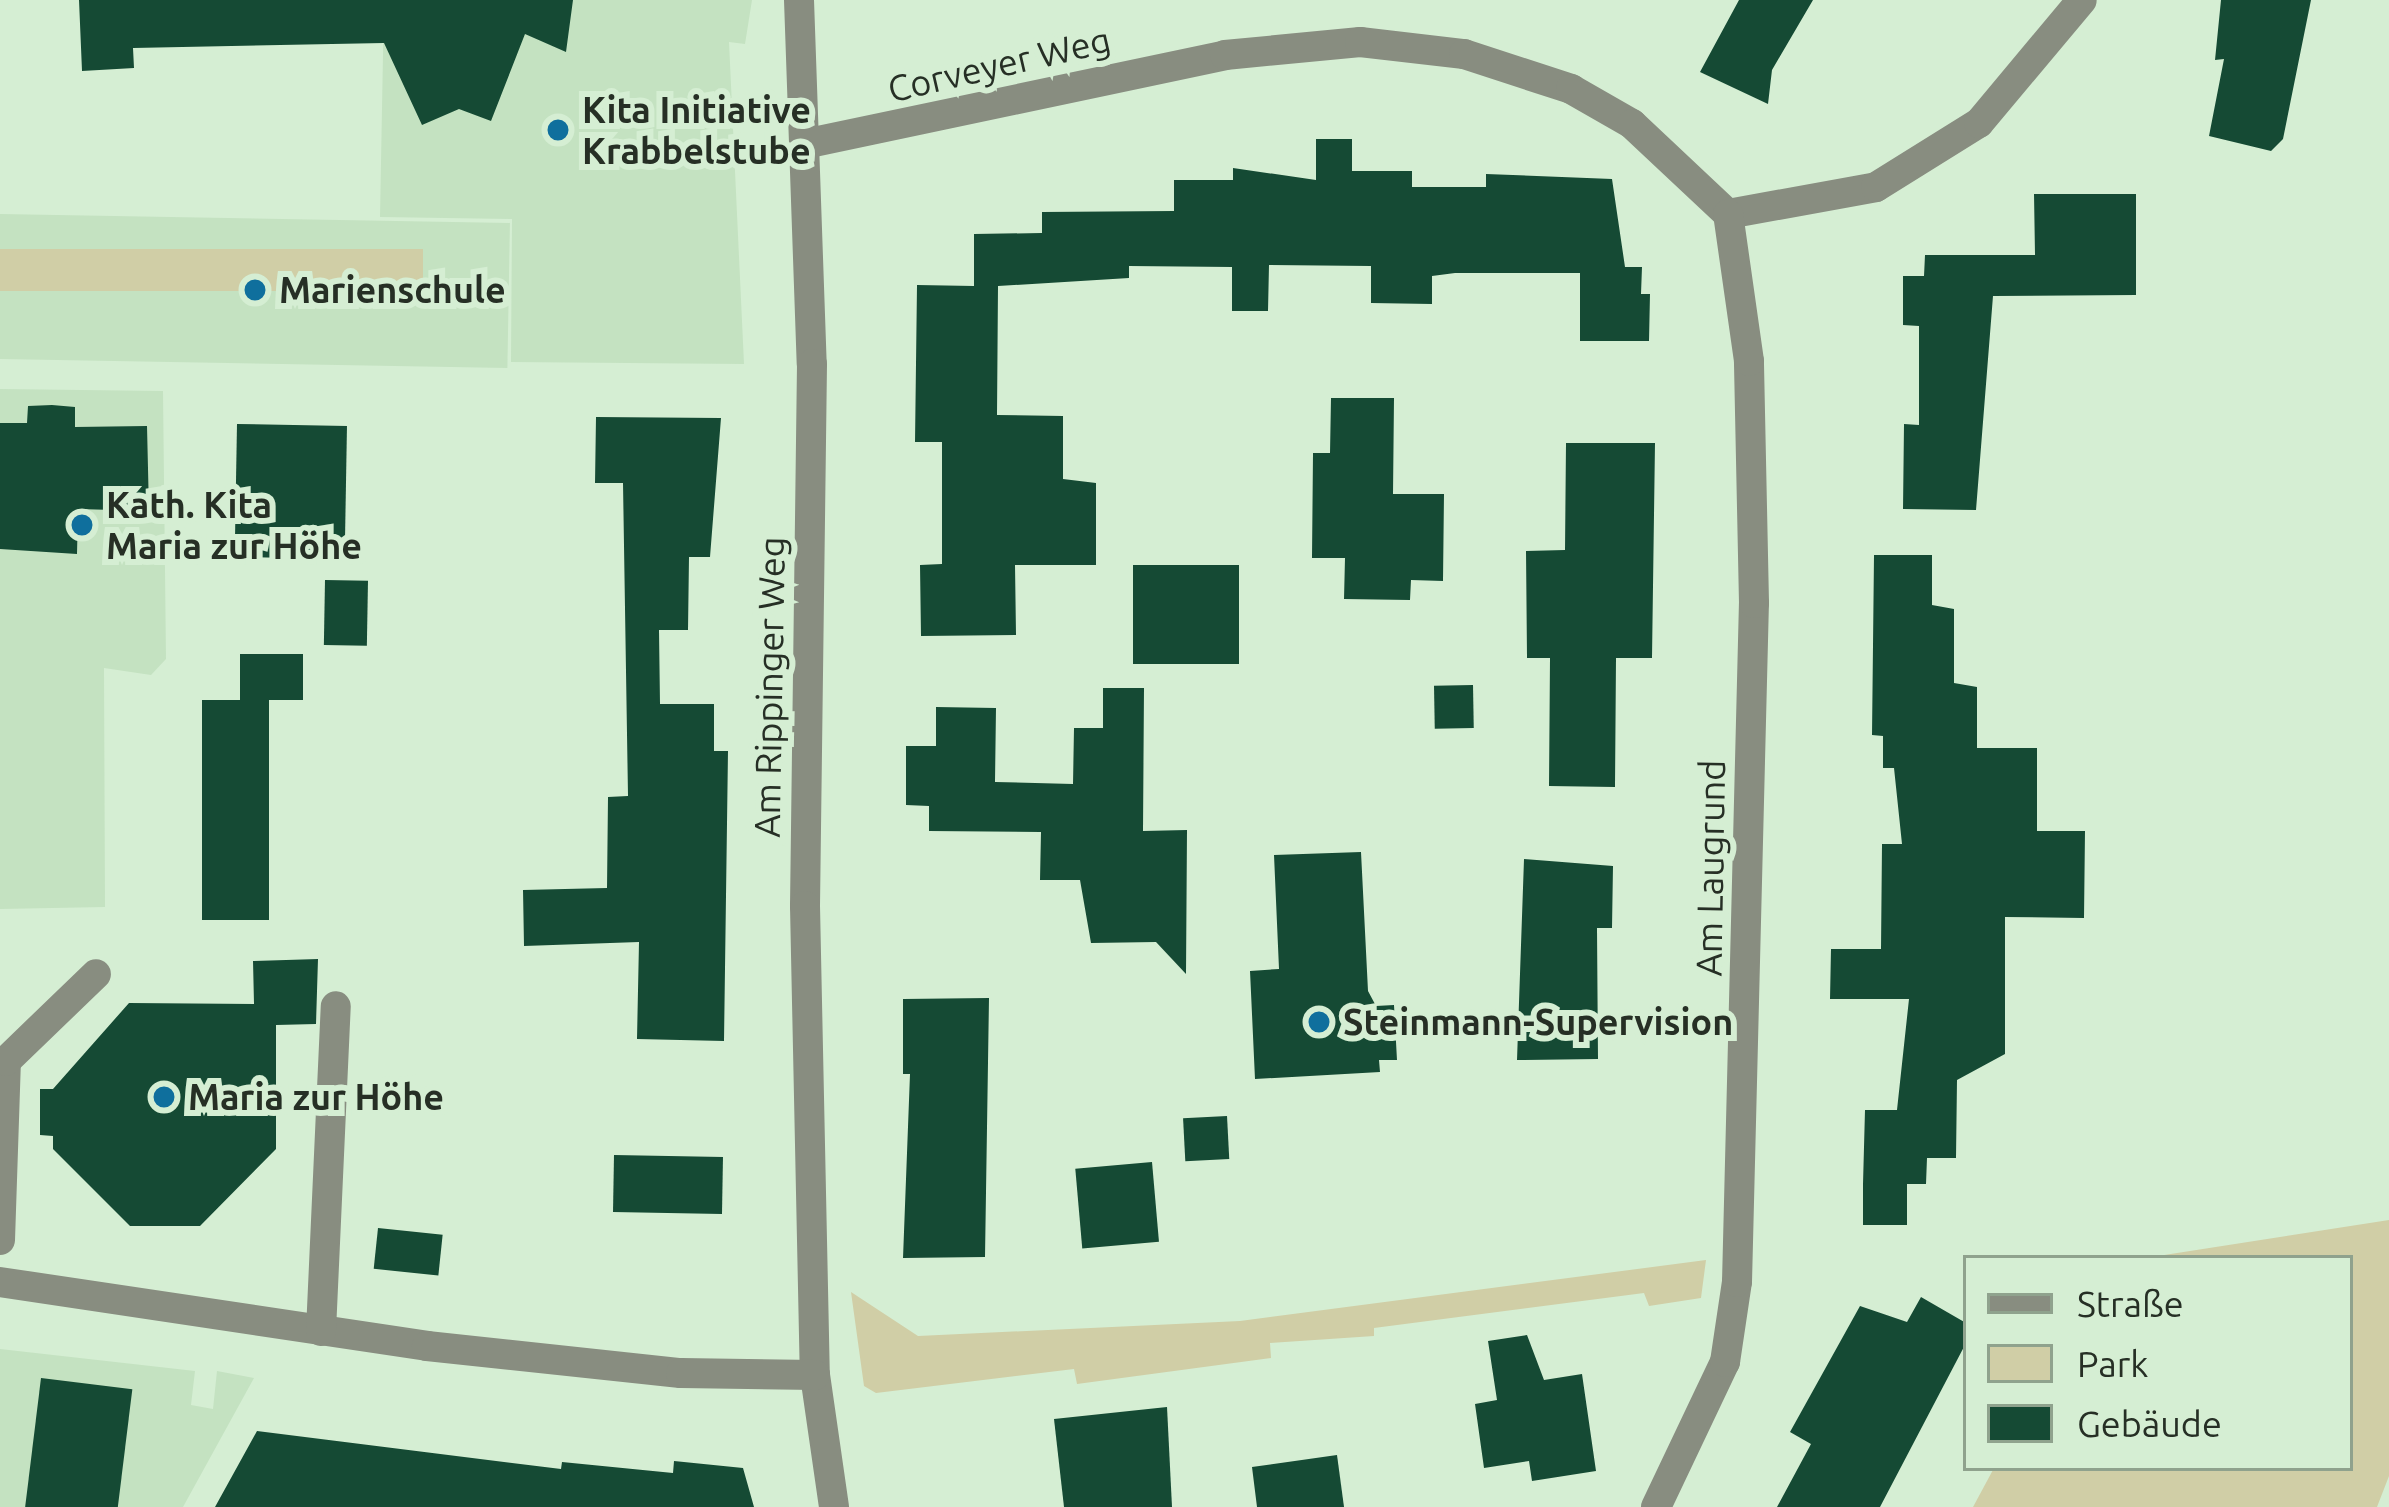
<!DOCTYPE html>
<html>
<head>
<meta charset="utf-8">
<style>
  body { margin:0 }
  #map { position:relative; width:2389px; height:1507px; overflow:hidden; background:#d5eed3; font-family:Ubuntu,sans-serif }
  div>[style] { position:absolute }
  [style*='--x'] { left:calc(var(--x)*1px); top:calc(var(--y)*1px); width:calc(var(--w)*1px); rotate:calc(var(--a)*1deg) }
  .built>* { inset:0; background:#c4e2c1; transform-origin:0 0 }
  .green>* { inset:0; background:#d0cea6; transform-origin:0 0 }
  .building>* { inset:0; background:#154a34; transform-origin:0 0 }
  .minor>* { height:30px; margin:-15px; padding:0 15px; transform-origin:15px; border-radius:15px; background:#888d80 }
  .dots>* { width:33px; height:33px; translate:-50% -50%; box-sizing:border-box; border:6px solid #d5eed3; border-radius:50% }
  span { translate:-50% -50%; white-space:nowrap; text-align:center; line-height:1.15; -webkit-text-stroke:12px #d5eed3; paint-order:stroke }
  .street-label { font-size:36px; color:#262f25 }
  .poi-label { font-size:36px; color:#262f25; font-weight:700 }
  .left { translate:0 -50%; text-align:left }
  .legend { position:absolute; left:1963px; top:1255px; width:390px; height:216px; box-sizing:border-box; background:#d5eed3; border:3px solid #8fa28d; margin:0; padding:15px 21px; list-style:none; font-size:36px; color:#262f25 }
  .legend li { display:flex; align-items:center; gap:24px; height:60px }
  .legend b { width:60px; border:3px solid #8fa28d }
</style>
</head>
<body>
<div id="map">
  <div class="built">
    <div style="clip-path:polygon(384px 0,752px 0,745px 44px,729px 42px,744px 364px,511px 362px,512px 219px,380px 217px)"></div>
    <div style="left:0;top:214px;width:510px;height:145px;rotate:1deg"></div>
    <div style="clip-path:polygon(0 389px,163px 391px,166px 659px,151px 675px,104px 668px,105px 907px,0 909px)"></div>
    <div style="clip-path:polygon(0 1349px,195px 1371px,191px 1405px,213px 1409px,217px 1371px,254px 1378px,183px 1507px,0 1507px)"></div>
  </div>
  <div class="green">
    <div style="left:0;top:249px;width:423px;height:42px"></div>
    <div style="clip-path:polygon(2389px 1220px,2389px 1476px,2377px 1507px,1973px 1507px,1994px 1468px,2350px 1468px,2350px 1258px,2145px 1258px)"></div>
    <div style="clip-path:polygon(1706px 1260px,1701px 1298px,1649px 1306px,1644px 1293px,1374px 1328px,1374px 1336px,1270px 1343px,1271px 1358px,1077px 1384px,1074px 1369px,876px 1393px,864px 1386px,851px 1292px,918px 1336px,1240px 1321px)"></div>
  </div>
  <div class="building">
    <div style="clip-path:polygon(79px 0,573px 0,566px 52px,525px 34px,491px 121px,459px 109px,422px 125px,384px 43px,133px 48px,134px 68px,82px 71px)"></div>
    <div style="clip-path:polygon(1739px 0,1813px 0,1772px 70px,1768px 104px,1700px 72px)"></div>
    <div style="clip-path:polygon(2221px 0,2311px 0,2283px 139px,2271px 151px,2209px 136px,2224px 59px,2215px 60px)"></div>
    <div style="clip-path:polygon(1316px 139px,1352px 139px,1352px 171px,1412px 171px,1412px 187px,1486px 187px,1486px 174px,1612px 179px,1625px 267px,1642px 267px,1641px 294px,1650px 294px,1649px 341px,1580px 341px,1580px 273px,1455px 273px,1432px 276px,1432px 304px,1371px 303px,1371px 266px,1269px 265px,1268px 311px,1232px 311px,1232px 267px,1129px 266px,1129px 278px,998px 286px,997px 415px,1063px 416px,1063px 479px,1096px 483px,1096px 565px,1015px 565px,1016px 635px,921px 636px,920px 565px,942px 564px,942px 442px,915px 442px,917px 285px,974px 286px,974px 234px,1042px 233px,1042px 212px,1174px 211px,1174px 180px,1233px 180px,1233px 168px,1316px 180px)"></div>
    <div style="clip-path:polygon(2034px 194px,2136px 194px,2136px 295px,1993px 296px,1976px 510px,1903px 509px,1904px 424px,1919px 425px,1919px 326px,1903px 325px,1903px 276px,1924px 276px,1925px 255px,2035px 255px)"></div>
    <div style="clip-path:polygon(1331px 398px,1394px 398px,1393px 494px,1444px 494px,1443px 581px,1411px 580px,1410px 600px,1344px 599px,1345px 558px,1312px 558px,1313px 453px,1330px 453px)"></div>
    <div style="clip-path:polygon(52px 405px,75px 407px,75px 427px,147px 426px,149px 511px,78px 509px,77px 554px,0 549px,0 423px,27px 423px,28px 406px)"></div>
    <div style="clip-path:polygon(596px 417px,721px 418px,710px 557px,689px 557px,688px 630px,659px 630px,660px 704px,714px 704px,714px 751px,728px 751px,724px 1041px,637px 1039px,639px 942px,524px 946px,523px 890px,607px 888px,608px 797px,628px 796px,623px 483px,595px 483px)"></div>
    <div style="left:237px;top:424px;width:110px;height:133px;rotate:1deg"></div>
    <div style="clip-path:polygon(1566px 443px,1655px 443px,1652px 658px,1616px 658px,1615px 787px,1549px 786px,1550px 658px,1527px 658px,1526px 551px,1565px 550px)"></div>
    <div style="clip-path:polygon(1874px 555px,1932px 555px,1932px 605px,1954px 609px,1954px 683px,1977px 687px,1977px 748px,2037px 748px,2037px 831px,2085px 831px,2084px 918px,2005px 917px,2005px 1054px,1957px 1080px,1956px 1158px,1927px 1158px,1926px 1184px,1907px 1184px,1907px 1225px,1863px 1225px,1863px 1184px,1865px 1110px,1897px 1110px,1909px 999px,1830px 999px,1831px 949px,1881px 949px,1882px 844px,1902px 844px,1894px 768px,1883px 768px,1883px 736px,1872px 735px)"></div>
    <div style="left:1133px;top:565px;width:106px;height:99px"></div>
    <div style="left:325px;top:580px;width:43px;height:65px;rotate:1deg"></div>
    <div style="left:303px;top:654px;width:46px;height:63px;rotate:90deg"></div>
    <div style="left:1473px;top:685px;width:43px;height:39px;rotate:89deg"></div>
    <div style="clip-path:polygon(1103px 688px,1144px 688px,1143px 831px,1187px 830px,1186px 974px,1156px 942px,1091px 943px,1080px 880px,1040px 880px,1041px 832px,929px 831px,929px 806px,906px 805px,906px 746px,936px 746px,936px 707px,996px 708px,995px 782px,1073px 784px,1074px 728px,1103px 728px)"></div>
    <div style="left:202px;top:700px;width:67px;height:220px"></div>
    <div style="clip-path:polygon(1361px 852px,1368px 991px,1376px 1006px,1394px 1005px,1397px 1060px,1379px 1060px,1380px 1072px,1255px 1079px,1250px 971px,1279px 969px,1274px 855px)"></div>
    <div style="clip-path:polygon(1524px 859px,1613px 866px,1612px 928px,1597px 928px,1598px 1059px,1517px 1060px)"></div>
    <div style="clip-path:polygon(318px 959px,316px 1024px,276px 1025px,276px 1149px,200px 1226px,130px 1226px,53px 1149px,53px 1136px,40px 1135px,40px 1089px,53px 1089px,129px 1003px,254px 1004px,253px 961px)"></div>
    <div style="clip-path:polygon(989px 998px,985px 1257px,903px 1258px,910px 1074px,903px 1074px,903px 999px)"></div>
    <div style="left:1227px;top:1116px;width:43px;height:44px;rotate:87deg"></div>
    <div style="left:614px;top:1155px;width:109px;height:57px;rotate:1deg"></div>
    <div style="left:1152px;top:1162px;width:80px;height:77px;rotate:85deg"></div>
    <div style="left:378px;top:1228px;width:65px;height:41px;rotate:6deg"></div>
    <div style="clip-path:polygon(1921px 1297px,1966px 1323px,1966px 1343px,1880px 1507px,1777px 1507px,1811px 1444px,1790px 1432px,1860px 1306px,1907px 1322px)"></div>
    <div style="clip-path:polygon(1527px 1335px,1544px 1380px,1582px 1374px,1596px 1471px,1532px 1481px,1529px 1461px,1484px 1468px,1475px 1404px,1497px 1400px,1488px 1341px)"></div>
    <div style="left:41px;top:1378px;width:92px;height:130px;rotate:7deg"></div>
    <div style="clip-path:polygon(1167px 1407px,1172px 1507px,1064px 1507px,1054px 1419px)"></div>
    <div style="clip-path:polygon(257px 1431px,561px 1469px,562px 1462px,673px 1473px,674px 1461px,743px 1468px,754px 1507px,215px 1507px)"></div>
    <div style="clip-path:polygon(1337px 1455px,1344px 1507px,1257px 1507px,1252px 1467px)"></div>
  </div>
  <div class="minor">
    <div style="--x:799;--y:0;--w:364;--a:88"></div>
    <div style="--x:812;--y:364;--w:542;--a:90.74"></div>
    <div style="--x:805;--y:906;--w:469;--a:88.8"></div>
    <div style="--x:815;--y:1375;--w:133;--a:81.8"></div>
    <div style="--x:809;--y:143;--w:425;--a:-11.9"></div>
    <div style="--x:1225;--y:55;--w:136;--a:-5.5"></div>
    <div style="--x:1360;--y:42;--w:105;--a:6.6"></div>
    <div style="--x:1464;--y:54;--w:113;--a:18.1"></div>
    <div style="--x:1571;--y:89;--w:70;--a:29.8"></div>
    <div style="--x:1632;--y:124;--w:132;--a:43.2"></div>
    <div style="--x:1728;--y:214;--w:150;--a:-10.3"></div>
    <div style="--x:1876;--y:187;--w:121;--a:-31.9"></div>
    <div style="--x:1979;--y:123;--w:160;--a:-50.1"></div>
    <div style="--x:0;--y:1240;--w:179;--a:-88.1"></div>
    <div style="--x:6;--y:1061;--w:125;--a:-44"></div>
    <div style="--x:0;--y:1282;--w:432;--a:8.5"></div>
    <div style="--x:427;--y:1346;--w:255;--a:6.1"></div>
    <div style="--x:681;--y:1373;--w:134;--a:0.9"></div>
    <div style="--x:321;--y:1331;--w:325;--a:-87.4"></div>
    <div style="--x:1656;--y:1507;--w:161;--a:-64.6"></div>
    <div style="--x:1725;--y:1362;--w:81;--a:-81.5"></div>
    <div style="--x:1737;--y:1282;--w:679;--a:-88.57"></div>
    <div style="--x:1754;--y:603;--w:242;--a:-91.2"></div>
    <div style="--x:1749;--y:361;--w:148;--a:-98.1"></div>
  </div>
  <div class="dots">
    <div style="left:558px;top:130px;background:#0f6f9d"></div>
    <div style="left:255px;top:290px;background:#0f6f9d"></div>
    <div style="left:82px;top:525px;background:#0f6f9d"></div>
    <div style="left:1319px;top:1022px;background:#0f6f9d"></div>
    <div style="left:164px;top:1097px;background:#0f6f9d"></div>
  </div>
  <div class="street-label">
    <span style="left:999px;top:64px;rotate:-13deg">Corveyer Weg</span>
    <span style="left:769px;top:687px;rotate:-89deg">Am Rippinger Weg</span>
    <span style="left:1710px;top:868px;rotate:-89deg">Am Laugrund</span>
  </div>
  <div class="poi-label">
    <span class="left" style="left:582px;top:130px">Kita Initiative<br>Krabbelstube</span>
    <span class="left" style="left:279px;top:290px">Marienschule</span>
    <span class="left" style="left:106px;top:525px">Kath. Kita<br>Maria zur Höhe</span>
    <span class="left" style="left:1343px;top:1022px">Steinmann-Supervision</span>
    <span class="left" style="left:188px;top:1097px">Maria zur Höhe</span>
  </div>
  <ul class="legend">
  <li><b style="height:15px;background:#888d80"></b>Straße</li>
  <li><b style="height:33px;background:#d0cea6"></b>Park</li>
  <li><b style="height:33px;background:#154a34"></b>Gebäude</li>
  </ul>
</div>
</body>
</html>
